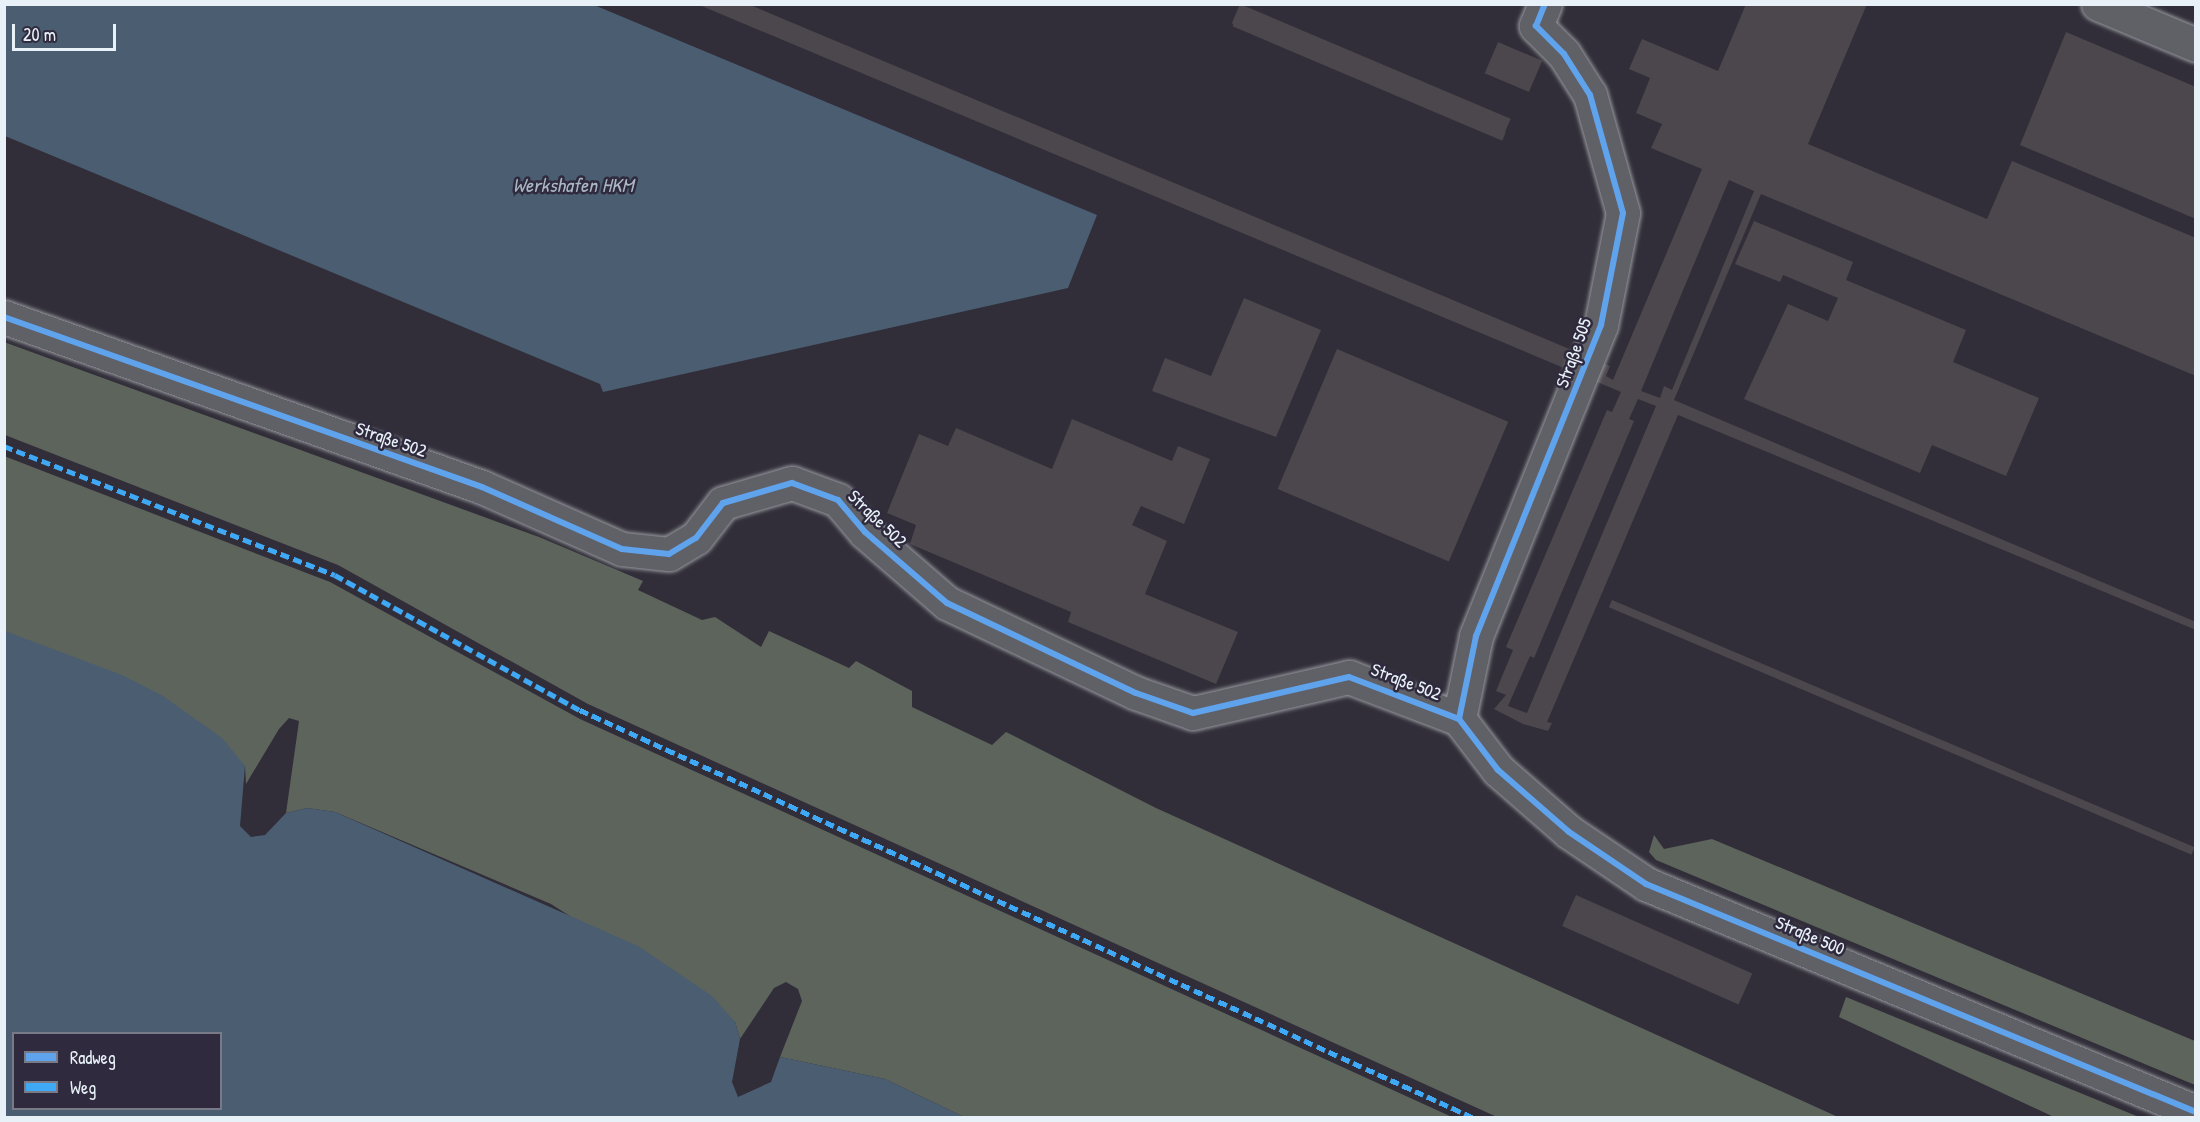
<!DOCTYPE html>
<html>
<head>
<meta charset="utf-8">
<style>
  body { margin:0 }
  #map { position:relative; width:2200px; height:1122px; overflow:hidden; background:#312e39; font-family:"Patrick Hand",sans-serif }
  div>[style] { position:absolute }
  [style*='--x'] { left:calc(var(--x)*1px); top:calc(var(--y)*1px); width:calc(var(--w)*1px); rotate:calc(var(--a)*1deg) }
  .green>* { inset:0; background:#5d645b }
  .water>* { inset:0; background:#4a5d71 }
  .building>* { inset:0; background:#4c474c; transform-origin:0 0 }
  .roads { filter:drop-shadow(0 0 2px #98999f) drop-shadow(0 0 2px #98999f) }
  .street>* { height:33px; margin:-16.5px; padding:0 16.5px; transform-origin:16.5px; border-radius:16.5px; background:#606067 }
  .quiet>* { height:4.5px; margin-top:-2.25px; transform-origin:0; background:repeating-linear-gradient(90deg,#3fa9f5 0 9px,transparent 0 13.5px) }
  .cycleway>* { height:6px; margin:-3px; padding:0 3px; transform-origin:3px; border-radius:3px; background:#60a3ed }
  span { translate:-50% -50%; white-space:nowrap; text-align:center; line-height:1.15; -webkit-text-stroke:5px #2f2a3d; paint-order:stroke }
  .street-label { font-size:18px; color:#e8f1f8 }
  .water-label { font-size:20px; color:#aab8c4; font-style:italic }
  .frame { position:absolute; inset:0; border:6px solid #e8f1f8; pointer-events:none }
  .legend { position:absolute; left:12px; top:1032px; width:210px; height:78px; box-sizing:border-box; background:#2f2a3d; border:2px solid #797a88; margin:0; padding:8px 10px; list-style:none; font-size:18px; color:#e8f1f8 }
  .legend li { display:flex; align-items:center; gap:12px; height:30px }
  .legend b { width:30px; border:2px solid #797a88 }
  .scale { position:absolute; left:12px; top:24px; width:104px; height:27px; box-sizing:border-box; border:3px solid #e8f1f8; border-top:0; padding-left:8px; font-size:18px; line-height:21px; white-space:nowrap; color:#e8f1f8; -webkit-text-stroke:4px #2f2a3d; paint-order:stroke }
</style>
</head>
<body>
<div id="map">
  <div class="green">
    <div style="clip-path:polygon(4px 342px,539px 537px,643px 581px,638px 590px,702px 620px,715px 617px,761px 647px,769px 631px,849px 668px,856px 661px,912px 691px,912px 707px,992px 745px,1006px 732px,1156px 808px,1838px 1117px,1497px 1117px,588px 704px,338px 565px,5px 435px)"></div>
    <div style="clip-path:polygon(4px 456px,330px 582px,580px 719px,1452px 1117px,964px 1117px,885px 1079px,780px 1057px,802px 1001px,798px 989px,786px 982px,774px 988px,740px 1039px,735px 1022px,551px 904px,335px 812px,307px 808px,286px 813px,299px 721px,289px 718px,279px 729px,246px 784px,245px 766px,5px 631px)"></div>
    <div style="clip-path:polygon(1654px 835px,1664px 849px,1712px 839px,2195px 1041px,2195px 1085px,1656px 860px,1649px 852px)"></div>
    <div style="clip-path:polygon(1846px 997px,2139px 1117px,2054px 1117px,1839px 1017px)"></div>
  </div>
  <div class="water">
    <div style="clip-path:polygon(4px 5px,594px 5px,1097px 215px,1068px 288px,603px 392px,600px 384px,5px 136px)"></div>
    <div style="clip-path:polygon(evenodd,5px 631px,122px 675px,163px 696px,222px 738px,245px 766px,240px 826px,251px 837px,265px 835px,286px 813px,307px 808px,335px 812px,638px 946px,712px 996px,735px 1022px,740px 1039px,732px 1082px,738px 1097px,771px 1082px,780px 1057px,885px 1079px,964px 1117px,5px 1117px,5px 631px,14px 1034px,220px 1034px,220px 1108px,14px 1108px,14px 1034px)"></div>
  </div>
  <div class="building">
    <div style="clip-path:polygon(evenodd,697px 4px,748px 4px,1610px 366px,1606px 376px,1613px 380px,1702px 169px,1651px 148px,1662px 124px,1636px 113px,1650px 78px,1629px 69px,1642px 39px,1718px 71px,1746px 4px,1867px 4px,1808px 144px,1987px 219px,2012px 161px,2196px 238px,2196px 376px,1761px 194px,1674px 400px,2196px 622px,2196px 630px,1678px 415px,1547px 722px,1552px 723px,1548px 731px,1523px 724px,1494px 709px,1506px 695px,1496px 691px,1513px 650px,1506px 647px,1607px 410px,1612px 412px,1621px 392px,697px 4px,1729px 180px,1754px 191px,1672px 390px,1664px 386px,1660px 398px,1641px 391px,1729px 180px,697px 4px,1638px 399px,1656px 406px,1527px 713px,1508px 706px,1530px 656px,1534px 658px,1634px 421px,1629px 419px,1638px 399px)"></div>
    <div style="left:1240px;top:4px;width:294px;height:21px;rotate:23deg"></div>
    <div style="left:1236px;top:18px;width:293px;height:9px;rotate:23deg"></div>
    <div style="clip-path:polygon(2066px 32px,2196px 87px,2196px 219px,2020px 145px)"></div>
    <div style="left:1498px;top:42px;width:48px;height:34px;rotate:23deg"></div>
    <div style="clip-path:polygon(1754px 221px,1853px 262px,1846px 280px,1966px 330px,1953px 362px,2039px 398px,2006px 476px,1932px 445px,1920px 473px,1744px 399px,1788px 304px,1828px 321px,1838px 298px,1783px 275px,1780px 282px,1735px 264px)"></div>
    <div style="clip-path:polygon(1244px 298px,1321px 330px,1276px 437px,1152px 391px,1165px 358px,1211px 376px)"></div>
    <div style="left:1337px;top:349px;width:186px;height:152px;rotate:23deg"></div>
    <div style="clip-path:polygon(1072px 419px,1172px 461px,1178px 446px,1210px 459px,1184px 524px,1141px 506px,1132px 525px,1167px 541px,1145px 594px,1238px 632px,1216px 684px,1068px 622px,1071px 612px,910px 544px,916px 525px,887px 513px,919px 434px,948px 446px,956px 428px,1052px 469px)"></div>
    <div style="left:1612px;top:600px;width:633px;height:8px;rotate:23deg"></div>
    <div style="left:1576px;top:895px;width:193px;height:34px;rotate:24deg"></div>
  </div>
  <div class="roads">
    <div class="street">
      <div style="--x:2098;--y:4;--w:106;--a:22.7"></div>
      <div style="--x:4;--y:317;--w:507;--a:19.58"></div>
      <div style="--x:482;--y:487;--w:153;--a:23.9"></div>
      <div style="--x:622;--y:549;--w:47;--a:6.1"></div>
      <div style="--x:669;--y:554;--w:31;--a:-31"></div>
      <div style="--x:696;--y:538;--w:44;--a:-52.4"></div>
      <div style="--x:723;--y:503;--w:72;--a:-16.2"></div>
      <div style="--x:792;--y:483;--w:49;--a:20.3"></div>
      <div style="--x:838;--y:500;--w:42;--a:49.8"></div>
      <div style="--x:865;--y:532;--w:108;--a:40.9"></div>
      <div style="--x:947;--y:603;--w:209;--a:25.5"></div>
      <div style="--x:1136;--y:693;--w:60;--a:19.3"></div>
      <div style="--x:1193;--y:713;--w:160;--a:-13"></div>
      <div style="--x:1349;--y:677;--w:118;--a:20.9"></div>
      <div style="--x:1459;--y:719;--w:64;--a:52.6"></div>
      <div style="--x:1498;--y:770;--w:94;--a:41.1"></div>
      <div style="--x:1569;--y:832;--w:93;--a:34"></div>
      <div style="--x:1646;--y:884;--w:595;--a:22.52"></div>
      <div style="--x:1459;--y:719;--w:85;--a:-78.4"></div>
      <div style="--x:1476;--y:636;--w:335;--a:-68.1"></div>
      <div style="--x:1601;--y:325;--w:114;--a:-78.9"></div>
      <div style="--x:1623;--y:213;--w:123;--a:-105.6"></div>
      <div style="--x:1590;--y:95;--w:49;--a:-122.4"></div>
      <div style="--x:1564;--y:54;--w:40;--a:-135"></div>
      <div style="--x:1536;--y:26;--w:24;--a:-68"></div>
    </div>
  </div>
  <div class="quiet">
    <div style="--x:4;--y:446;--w:355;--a:21.3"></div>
    <div style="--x:335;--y:575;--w:280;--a:28.9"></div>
    <div style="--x:580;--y:710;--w:983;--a:24.53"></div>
  </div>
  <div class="cycleway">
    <div style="--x:4;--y:317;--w:507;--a:19.58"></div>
    <div style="--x:482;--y:487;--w:153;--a:23.9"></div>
    <div style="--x:622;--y:549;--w:47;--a:6.1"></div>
    <div style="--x:669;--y:554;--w:31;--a:-31"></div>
    <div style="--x:696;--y:538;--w:44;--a:-52.4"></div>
    <div style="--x:723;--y:503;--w:72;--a:-16.2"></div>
    <div style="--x:792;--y:483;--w:49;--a:20.3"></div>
    <div style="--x:838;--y:500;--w:42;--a:49.8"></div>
    <div style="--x:865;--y:532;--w:108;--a:40.9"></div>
    <div style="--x:947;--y:603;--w:209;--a:25.5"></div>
    <div style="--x:1136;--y:693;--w:60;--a:19.3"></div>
    <div style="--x:1193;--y:713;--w:160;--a:-13"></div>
    <div style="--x:1349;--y:677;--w:118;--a:20.9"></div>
    <div style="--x:1459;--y:719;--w:64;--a:52.6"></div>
    <div style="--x:1498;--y:770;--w:94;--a:41.1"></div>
    <div style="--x:1569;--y:832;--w:93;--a:34"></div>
    <div style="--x:1646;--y:884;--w:595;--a:22.52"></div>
    <div style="--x:1459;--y:719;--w:85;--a:-78.4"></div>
    <div style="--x:1476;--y:636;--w:335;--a:-68.1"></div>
    <div style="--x:1601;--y:325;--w:114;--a:-78.9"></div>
    <div style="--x:1623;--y:213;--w:123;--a:-105.6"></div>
    <div style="--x:1590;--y:95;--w:49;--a:-122.4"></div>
    <div style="--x:1564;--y:54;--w:40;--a:-135"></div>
    <div style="--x:1536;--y:26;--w:24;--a:-68"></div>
  </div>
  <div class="street-label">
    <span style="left:1574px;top:353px;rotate:-70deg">Straße 505</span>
    <span style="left:391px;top:440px;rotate:19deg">Straße 502</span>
    <span style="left:877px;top:519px;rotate:44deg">Straße 502</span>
    <span style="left:1406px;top:682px;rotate:21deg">Straße 502</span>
    <span style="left:1810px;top:936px;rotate:23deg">Straße 500</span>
  </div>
  <div class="water-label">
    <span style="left:573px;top:184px">Werkshafen HKM</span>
  </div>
  <div class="frame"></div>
  <ul class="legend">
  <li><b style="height:8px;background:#60a3ed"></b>Radweg</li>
  <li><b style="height:8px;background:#3fa9f5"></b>Weg</li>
  </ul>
  <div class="scale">20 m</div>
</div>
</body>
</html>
